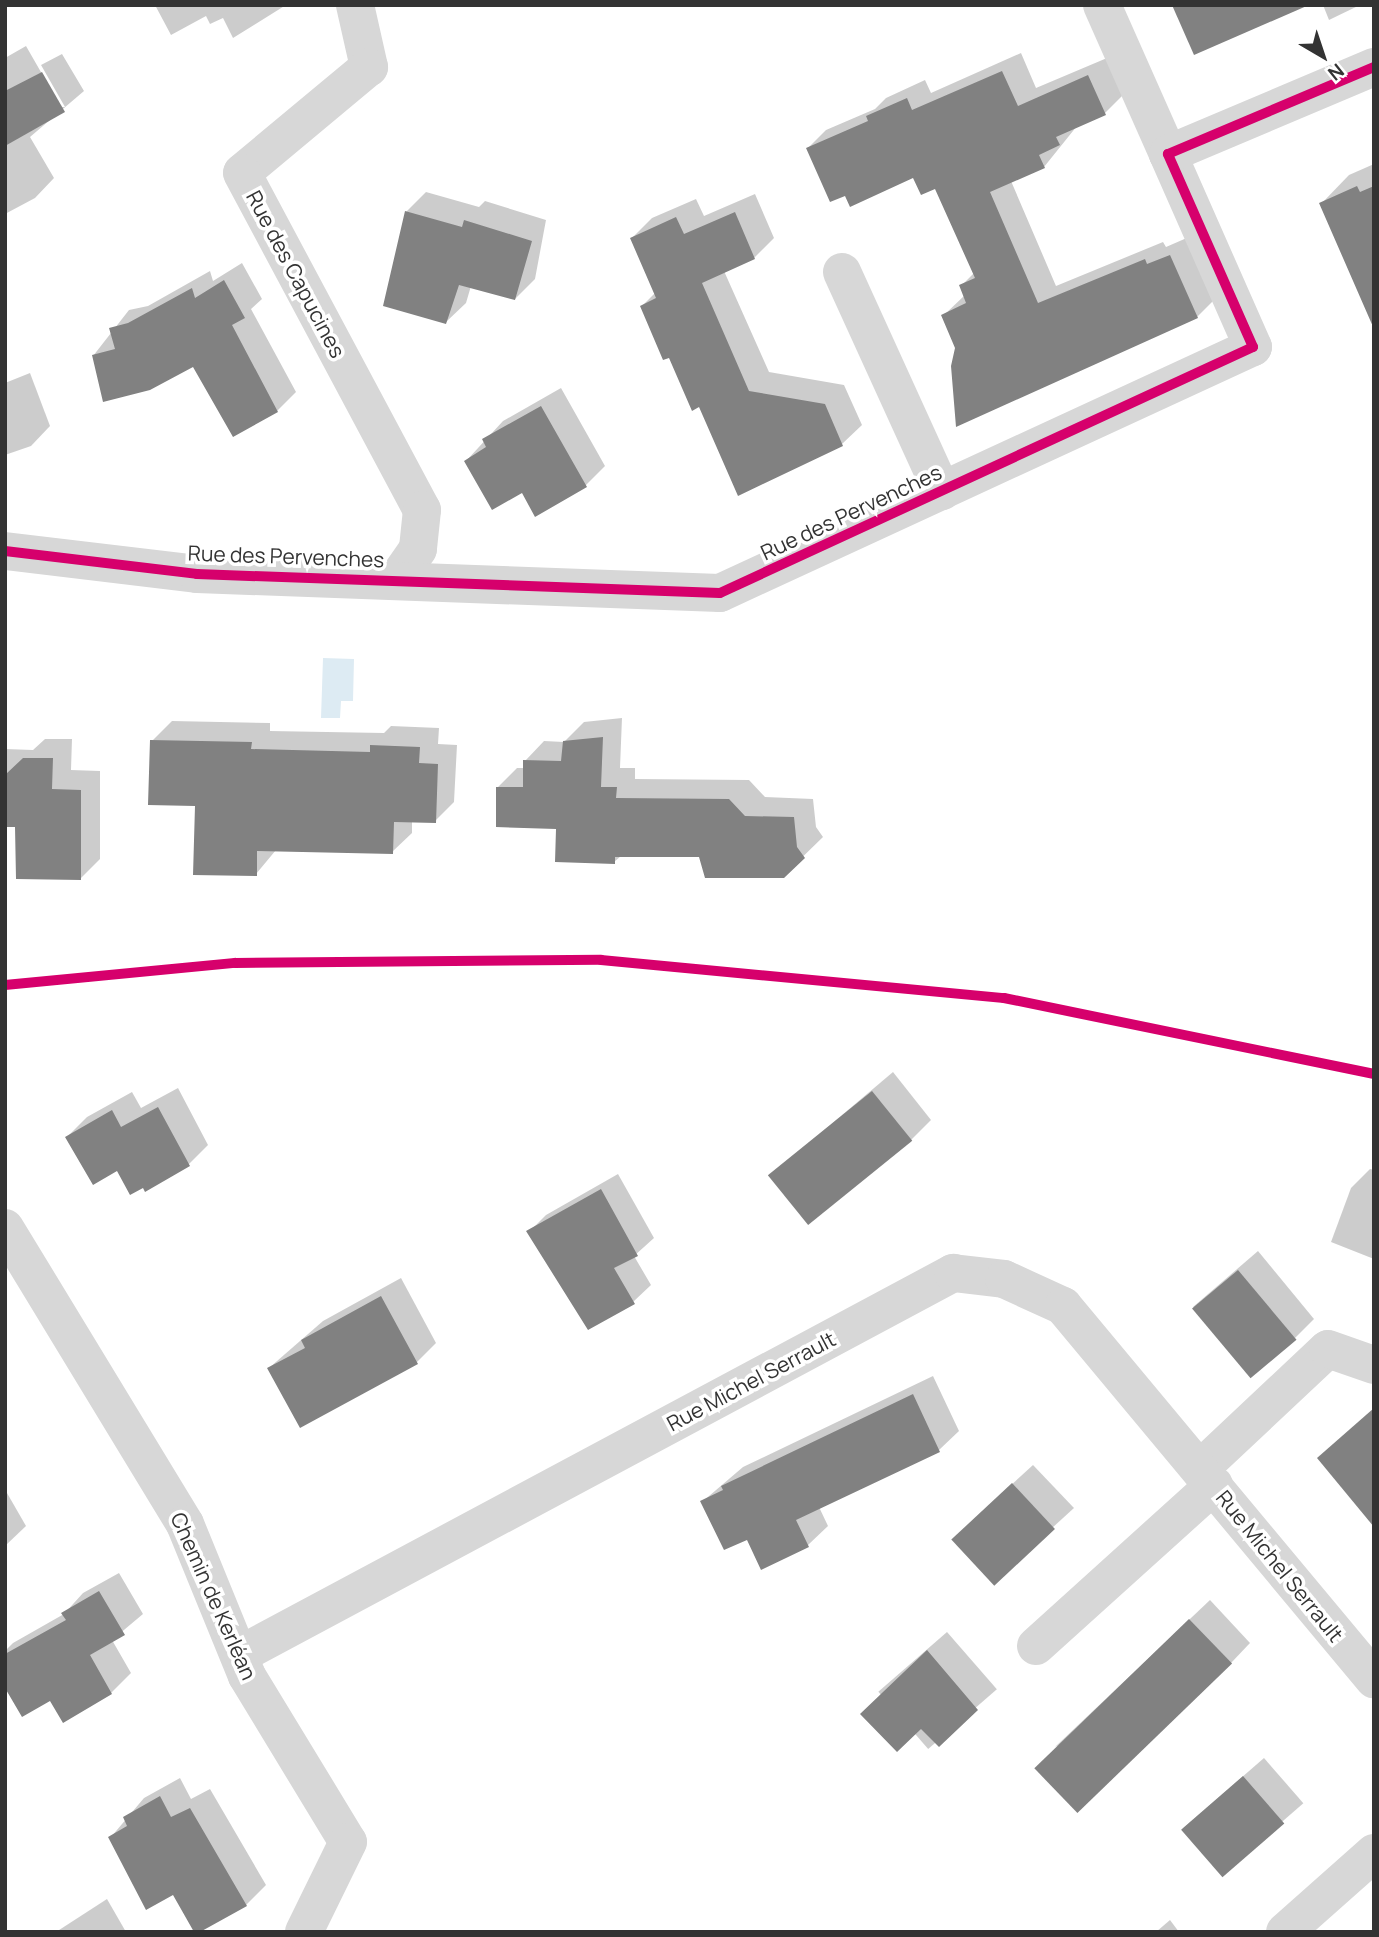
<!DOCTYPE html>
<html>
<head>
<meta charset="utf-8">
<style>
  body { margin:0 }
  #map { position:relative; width:1379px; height:1937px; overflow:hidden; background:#fff; font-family:Manrope,sans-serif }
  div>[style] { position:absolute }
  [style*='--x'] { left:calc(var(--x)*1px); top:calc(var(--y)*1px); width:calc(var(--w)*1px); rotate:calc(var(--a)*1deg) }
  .water>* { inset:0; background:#ddebf3 }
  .shadow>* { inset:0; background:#0003; transform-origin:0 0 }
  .building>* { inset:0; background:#818181; transform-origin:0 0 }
  .minor>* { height:38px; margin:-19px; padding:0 19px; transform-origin:19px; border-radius:19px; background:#d7d7d7 }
  .cycleway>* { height:10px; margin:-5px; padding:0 5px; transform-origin:5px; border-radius:5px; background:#d6006c }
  span { translate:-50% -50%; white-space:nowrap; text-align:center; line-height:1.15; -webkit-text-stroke:7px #fff; paint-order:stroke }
  .street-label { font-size:21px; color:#333 }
  .frame { position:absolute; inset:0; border:7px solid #333; pointer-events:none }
  .north { position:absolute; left:1288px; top:21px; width:70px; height:70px; -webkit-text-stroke:5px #fff; paint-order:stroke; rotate:141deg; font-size:19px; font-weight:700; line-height:28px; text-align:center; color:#333 }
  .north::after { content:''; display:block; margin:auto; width:24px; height:32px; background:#333; clip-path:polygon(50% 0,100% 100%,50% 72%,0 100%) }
</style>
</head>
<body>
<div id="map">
  <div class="water">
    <div style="clip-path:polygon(323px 658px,354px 659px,353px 701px,341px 701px,340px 718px,321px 718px)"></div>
  </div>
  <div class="shadow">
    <div style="clip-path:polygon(155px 5px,286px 5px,233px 38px,223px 18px,210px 24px,206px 16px,171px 35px)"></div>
    <div style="clip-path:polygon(1323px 5px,1360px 5px,1329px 20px)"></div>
    <div style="clip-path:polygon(26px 46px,61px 107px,65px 107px,41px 65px,62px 54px,84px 91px,30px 137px,54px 178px,35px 198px,5px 214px,5px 58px)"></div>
    <div style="clip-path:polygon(1021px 53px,1036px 88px,1107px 58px,1123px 95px,1105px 113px,1077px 126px,1044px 167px,1011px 181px,1056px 286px,1163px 242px,1166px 247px,1189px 237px,1216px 298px,1197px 317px,943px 316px,965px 295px,961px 286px,975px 272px,936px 187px,914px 176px,846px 194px,808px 148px,826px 130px,875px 109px,886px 98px,925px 80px,931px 93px)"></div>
    <div style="clip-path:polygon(1374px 164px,1374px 249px,1321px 204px,1349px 175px)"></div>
    <div style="clip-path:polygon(426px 192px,479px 207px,485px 201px,546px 220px,535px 279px,515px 299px,471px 286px,466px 303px,446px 322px,406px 212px)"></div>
    <div style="clip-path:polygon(755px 194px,774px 238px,754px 258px,724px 271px,769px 372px,844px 385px,862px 425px,842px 444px,700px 405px,642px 306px,656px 292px,632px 238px,652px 218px,696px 199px,704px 216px)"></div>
    <div style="clip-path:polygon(242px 263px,262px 299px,251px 309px,296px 392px,277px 411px,234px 435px,194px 365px,93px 356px,129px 310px,148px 306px,210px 271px,213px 281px)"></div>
    <div style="clip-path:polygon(30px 373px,50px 426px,31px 446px,5px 455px,5px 383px)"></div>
    <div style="clip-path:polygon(561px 388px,605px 466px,586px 485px,535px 515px,522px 491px,466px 461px,503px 421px)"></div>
    <div style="clip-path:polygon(622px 718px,620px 768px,635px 768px,635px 779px,749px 780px,765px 797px,813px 799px,816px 827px,823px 837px,783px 876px,700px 856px,621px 856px,614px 862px,498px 787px,517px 768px,525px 768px,525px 761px,544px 741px,564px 742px,584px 722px)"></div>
    <div style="clip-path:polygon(172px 721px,270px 723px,270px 731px,384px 733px,391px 726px,439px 728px,438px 744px,457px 745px,454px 802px,435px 821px,412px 821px,412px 833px,392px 852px,276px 850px,256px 874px,196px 804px,152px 741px)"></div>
    <div style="clip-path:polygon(45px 739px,72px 739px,71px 770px,100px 771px,100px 859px,80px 879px,16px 825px,5px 825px,5px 749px,33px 750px)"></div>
    <div style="clip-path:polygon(893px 1072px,931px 1120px,911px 1140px,771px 1175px)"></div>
    <div style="clip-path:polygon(178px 1088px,208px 1145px,188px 1165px,117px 1169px,67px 1137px,87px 1117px,132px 1092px,141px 1108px)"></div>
    <div style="clip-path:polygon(1370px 1169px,1374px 1170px,1374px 1259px,1331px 1242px,1351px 1188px)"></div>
    <div style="clip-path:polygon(618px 1174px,654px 1238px,634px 1256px,651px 1285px,633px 1302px,529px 1232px,546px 1215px)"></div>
    <div style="clip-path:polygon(1258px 1251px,1314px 1319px,1295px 1338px,1193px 1307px)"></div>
    <div style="clip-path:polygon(401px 1278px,436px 1343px,416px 1363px,269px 1368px,323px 1321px)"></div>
    <div style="clip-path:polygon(933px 1376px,959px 1431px,939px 1450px,819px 1507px,828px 1526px,808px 1545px,747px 1537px,702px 1502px,743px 1467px)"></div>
    <div style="clip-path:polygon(1033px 1465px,1074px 1508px,994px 1581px,973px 1520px)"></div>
    <div style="clip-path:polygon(7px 1493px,26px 1526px,5px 1546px,5px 1494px)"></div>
    <div style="clip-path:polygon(119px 1573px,143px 1614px,112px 1640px,131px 1673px,111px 1693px,51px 1699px,5px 1685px,5px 1651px,13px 1643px,64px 1614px,83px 1593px)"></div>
    <div style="clip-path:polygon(1210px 1600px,1250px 1643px,1231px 1663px,1055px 1747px)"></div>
    <div style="left:947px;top:1632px;width:76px;height:91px;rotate:49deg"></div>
    <div style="left:1264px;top:1758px;width:60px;height:108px;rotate:49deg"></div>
    <div style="clip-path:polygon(180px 1778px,191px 1799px,210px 1789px,266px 1885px,246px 1905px,174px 1892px,111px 1837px,144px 1798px)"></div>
    <div style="clip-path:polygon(107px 1899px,126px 1932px,56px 1932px)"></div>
    <div style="clip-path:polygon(1170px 1920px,1179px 1932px,1156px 1932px)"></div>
  </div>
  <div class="building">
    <div style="clip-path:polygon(1172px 5px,1309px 5px,1194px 55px)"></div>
    <div style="clip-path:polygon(1002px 71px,1018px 106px,1088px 75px,1106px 115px,1056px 137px,1060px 145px,1039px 155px,1045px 168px,990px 192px,1038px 303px,1145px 259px,1147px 264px,1170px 255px,1198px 318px,956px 427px,951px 366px,955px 348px,941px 315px,966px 303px,959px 285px,975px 278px,935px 189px,921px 195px,913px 178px,850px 207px,845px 196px,830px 202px,806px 148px,868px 121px,866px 116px,907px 98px,912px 110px)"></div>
    <div style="clip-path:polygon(42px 72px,65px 112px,5px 146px,5px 91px)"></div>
    <div style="clip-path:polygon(1357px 186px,1360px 192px,1374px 186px,1374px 329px,1319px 203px)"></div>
    <div style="clip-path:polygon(405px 211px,462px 227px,464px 220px,532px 241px,515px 300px,459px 285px,446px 324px,383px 306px)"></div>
    <div style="clip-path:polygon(735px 212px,755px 259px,702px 283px,749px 391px,825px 404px,843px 446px,738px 496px,699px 407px,692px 411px,669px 358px,663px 360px,640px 306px,656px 298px,630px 238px,676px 217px,684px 234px)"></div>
    <div style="clip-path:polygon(224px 280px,245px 318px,232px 325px,278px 412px,233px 437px,193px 367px,150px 390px,103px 402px,92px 355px,115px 349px,109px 328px,128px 323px,192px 288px,195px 298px)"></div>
    <div style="clip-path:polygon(541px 406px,587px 487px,535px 517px,522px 493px,492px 510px,464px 461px,486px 447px,482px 439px)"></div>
    <div style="clip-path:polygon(603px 737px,601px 787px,617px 787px,616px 798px,729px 799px,745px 816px,794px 817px,797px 847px,805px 858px,784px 878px,705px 878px,699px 857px,615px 857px,615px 864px,555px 862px,556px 829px,496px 827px,496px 787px,523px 787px,523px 760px,561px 761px,563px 741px)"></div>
    <div style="clip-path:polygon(150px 740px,252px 742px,251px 749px,370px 752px,370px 745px,420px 747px,419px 763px,438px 764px,436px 823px,394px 822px,393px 854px,257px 851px,257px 876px,193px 875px,195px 806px,148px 805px)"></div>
    <div style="clip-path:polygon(23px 758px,53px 758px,52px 789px,81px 790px,81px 880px,16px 879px,15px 827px,5px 827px,5px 775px)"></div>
    <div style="left:872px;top:1091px;width:64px;height:134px;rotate:51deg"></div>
    <div style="clip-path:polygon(158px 1107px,190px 1166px,145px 1192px,143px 1188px,130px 1195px,117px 1171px,93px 1185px,65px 1137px,112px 1110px,121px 1127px)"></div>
    <div style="clip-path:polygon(601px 1189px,638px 1256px,614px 1268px,635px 1304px,588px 1330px,526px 1231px)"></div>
    <div style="left:1238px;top:1270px;width:91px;height:60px;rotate:50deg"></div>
    <div style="clip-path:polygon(381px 1296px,418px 1364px,300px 1428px,267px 1368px,305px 1348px,301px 1340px)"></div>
    <div style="clip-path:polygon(913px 1394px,940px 1452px,796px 1520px,809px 1547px,761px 1570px,747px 1540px,724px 1550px,700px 1501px,723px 1490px,721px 1486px)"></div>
    <div style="clip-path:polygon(1374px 1408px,1374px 1527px,1317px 1458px)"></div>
    <div style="left:1012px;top:1483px;width:63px;height:83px;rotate:47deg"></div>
    <div style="clip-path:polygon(99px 1591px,125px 1635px,90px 1655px,112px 1694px,63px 1723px,50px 1701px,22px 1717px,5px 1688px,5px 1654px,66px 1620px,61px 1613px)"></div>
    <div style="left:1189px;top:1619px;width:62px;height:215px;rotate:46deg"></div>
    <div style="clip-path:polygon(927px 1650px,978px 1710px,939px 1747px,921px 1729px,897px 1752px,860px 1714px)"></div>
    <div style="left:1243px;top:1776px;width:63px;height:82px;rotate:49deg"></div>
    <div style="clip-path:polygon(160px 1796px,171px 1817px,190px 1808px,247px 1906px,200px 1932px,194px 1932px,173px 1895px,146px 1910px,108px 1837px,127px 1826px,123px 1817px)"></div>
  </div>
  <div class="minor">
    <div style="--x:355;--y:5;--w:64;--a:77.3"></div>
    <div style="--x:369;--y:67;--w:165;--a:140.2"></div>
    <div style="--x:242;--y:173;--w:382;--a:61.9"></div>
    <div style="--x:422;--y:510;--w:39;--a:96"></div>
    <div style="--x:418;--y:549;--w:37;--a:125"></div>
    <div style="--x:1102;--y:5;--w:163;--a:66.1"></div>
    <div style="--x:842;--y:272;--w:241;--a:65.5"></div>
    <div style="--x:5;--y:551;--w:193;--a:6.8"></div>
    <div style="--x:197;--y:574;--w:523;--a:2.08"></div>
    <div style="--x:720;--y:593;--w:587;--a:-24.78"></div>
    <div style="--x:1253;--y:347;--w:211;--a:-113.8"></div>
    <div style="--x:1168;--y:154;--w:224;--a:-22.9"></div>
    <div style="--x:5;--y:1228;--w:346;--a:58.7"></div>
    <div style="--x:185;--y:1524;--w:164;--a:67.8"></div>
    <div style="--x:247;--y:1676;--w:194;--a:58.7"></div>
    <div style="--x:348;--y:1842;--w:100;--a:116.1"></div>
    <div style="--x:1200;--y:1469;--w:175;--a:-43.2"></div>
    <div style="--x:1328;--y:1349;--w:49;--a:19.2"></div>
    <div style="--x:1036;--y:1646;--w:240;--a:-42.1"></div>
    <div style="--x:241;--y:1654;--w:808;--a:-28.15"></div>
    <div style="--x:953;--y:1273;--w:51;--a:6.7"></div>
    <div style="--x:1004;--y:1279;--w:65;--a:24.6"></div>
    <div style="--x:1063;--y:1306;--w:486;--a:50.2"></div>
    <div style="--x:1285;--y:1932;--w:119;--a:-41.6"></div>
  </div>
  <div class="cycleway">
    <div style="--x:5;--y:551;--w:193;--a:6.8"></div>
    <div style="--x:197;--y:574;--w:523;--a:2.08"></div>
    <div style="--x:720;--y:593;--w:587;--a:-24.78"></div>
    <div style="--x:1253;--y:347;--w:211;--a:-113.8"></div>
    <div style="--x:1168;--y:154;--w:224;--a:-22.9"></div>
    <div style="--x:5;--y:985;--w:231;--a:-5.5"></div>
    <div style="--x:235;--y:963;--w:366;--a:-0.5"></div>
    <div style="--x:601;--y:960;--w:405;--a:5.4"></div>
    <div style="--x:1004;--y:998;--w:378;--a:11.6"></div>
  </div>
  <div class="street-label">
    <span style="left:296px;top:274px;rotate:62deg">Rue des Capucines</span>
    <span style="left:851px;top:512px;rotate:-25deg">Rue des Pervenches</span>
    <span style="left:286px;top:556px;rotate:2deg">Rue des Pervenches</span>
    <span style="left:751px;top:1381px;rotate:-28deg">Rue Michel Serrault</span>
    <span style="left:1280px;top:1566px;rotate:51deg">Rue Michel Serrault</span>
    <span style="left:214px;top:1596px;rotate:66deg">Chemin de Kerléan</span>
  </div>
  <div class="frame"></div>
  <div class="north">N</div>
</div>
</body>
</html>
